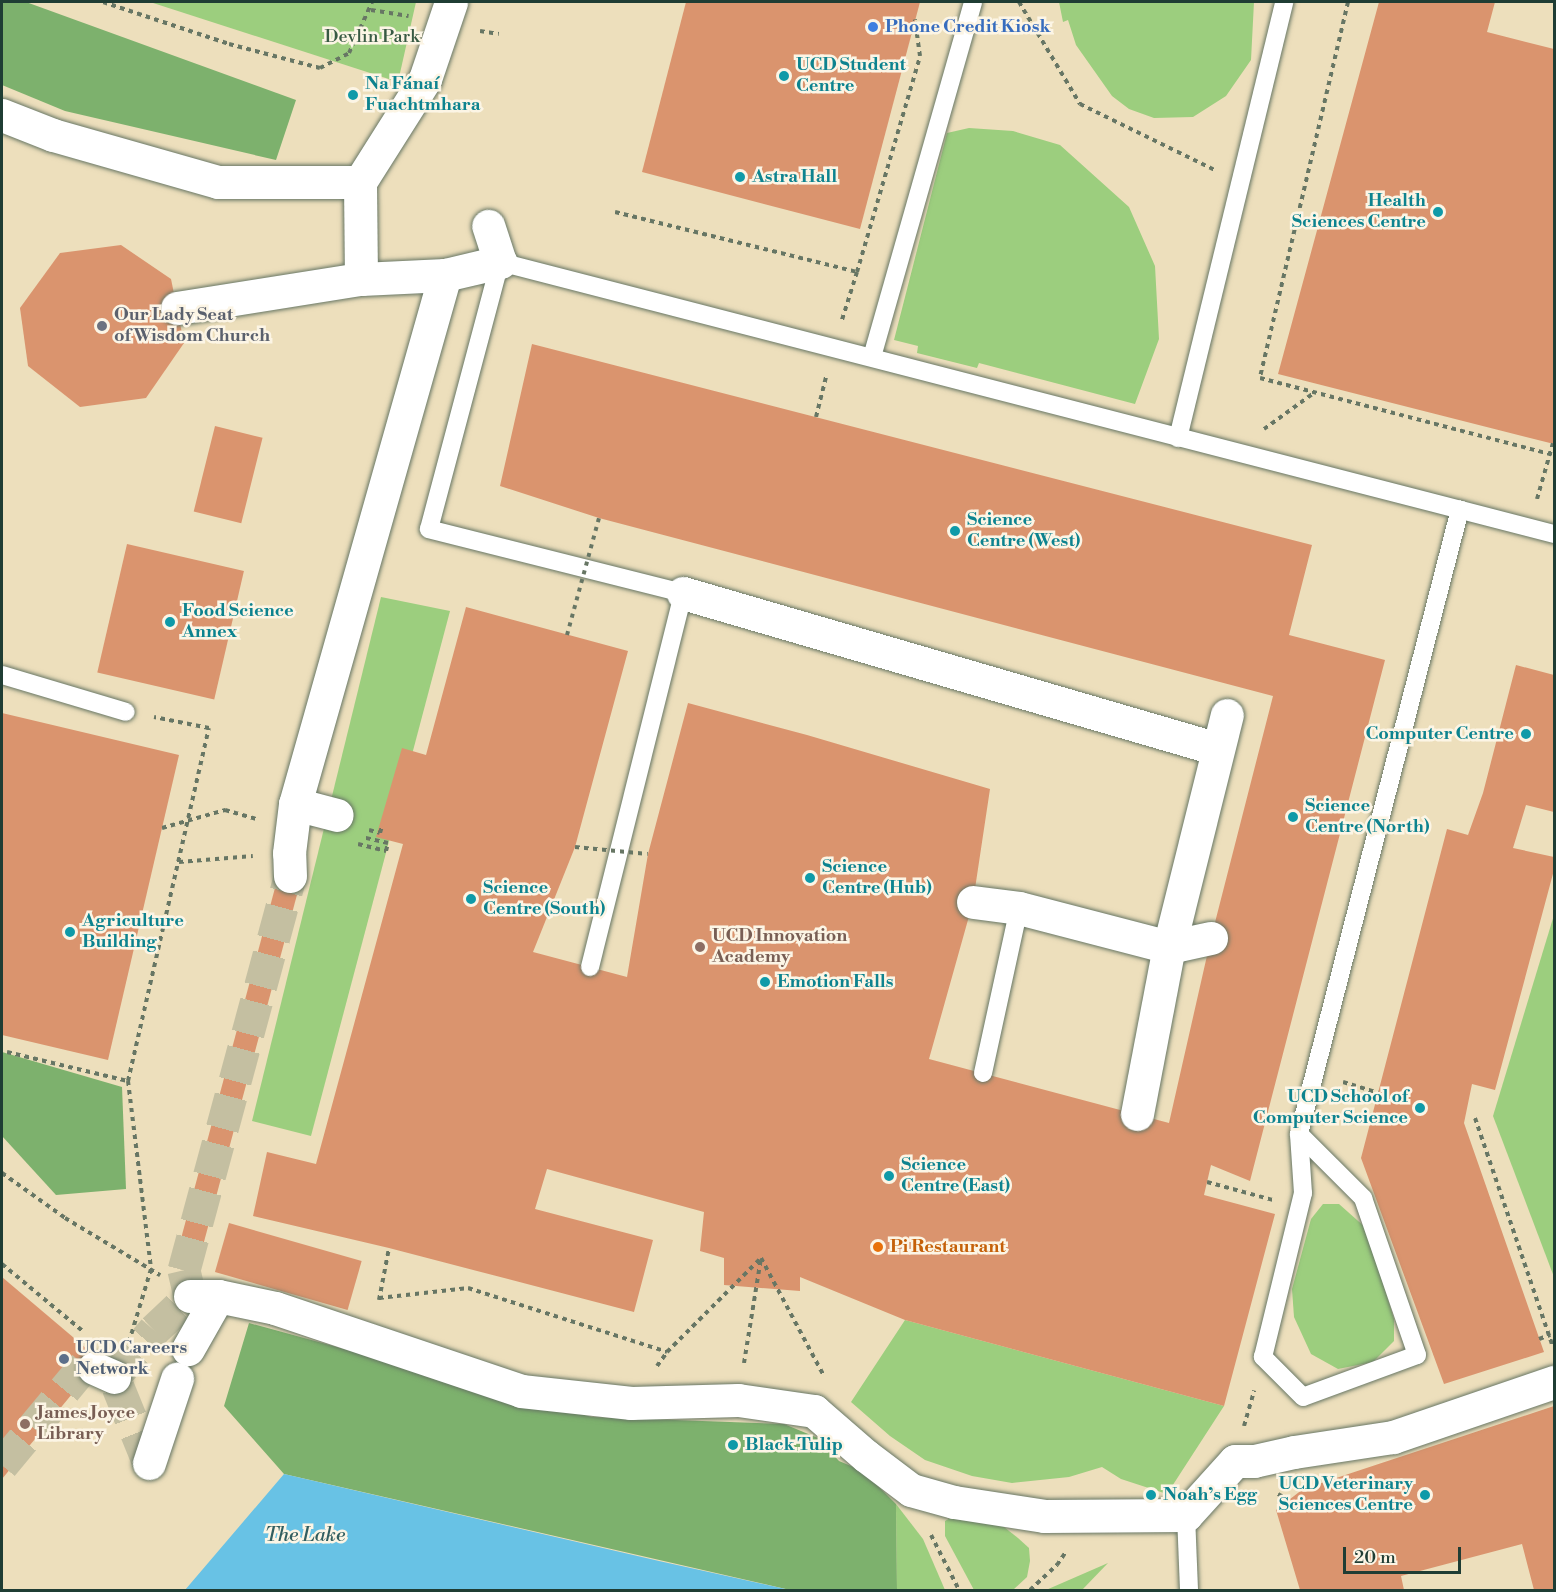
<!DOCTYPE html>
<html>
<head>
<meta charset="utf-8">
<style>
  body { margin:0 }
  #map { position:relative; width:1556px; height:1592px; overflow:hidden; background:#eddfbc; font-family:"Libre Bodoni",serif }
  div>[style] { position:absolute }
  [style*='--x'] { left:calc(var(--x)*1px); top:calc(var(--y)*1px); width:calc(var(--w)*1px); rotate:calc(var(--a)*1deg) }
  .green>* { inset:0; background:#9cce7e }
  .forest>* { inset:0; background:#7db16d }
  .water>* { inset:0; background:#68c2e5 }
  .building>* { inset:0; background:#da946e; transform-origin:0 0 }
  .street-tunnel>* { height:33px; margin-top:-16.5px; transform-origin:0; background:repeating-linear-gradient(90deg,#c4bfa1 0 33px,transparent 0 49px) }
  .path>* { height:4px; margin-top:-2px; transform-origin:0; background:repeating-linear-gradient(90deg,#677664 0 4.5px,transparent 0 9px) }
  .roads { filter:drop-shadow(0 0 2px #677664) drop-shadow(0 0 2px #677664) }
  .lane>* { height:18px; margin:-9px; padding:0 9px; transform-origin:9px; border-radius:9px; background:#fff }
  .street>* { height:33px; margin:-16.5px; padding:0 16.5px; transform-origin:16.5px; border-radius:16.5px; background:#fff }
  .path-bridge>* { height:4px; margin-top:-2px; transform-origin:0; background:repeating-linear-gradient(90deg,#677664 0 4.5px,transparent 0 9px) }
  .dots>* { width:16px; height:16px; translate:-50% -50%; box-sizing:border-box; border:3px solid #fcf5e5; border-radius:50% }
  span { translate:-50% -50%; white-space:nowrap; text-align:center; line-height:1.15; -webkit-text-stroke:5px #fcf5e5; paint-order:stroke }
  .shop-label { font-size:18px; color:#366cbe; font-weight:700 }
  .left { translate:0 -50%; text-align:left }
  .park-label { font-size:18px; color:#385a43 }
  .culture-label { font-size:18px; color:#0d838f; font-weight:700 }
  .right { translate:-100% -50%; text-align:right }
  .worship-label { font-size:18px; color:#5b616d; font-weight:700 }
  .education-label { font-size:18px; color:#785e54; font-weight:700 }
  .food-label { font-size:18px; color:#c56008; font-weight:700 }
  .service-label { font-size:18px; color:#4e5e75; font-weight:700 }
  .water-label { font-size:20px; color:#315e60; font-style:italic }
  .frame { position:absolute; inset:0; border:3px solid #1f3d34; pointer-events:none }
  .scale { position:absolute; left:1343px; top:1547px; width:118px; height:27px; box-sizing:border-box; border:3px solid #1f3d34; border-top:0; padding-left:8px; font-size:18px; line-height:21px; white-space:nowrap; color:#1f3d34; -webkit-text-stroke:4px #fcf5e5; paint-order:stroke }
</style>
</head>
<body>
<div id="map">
  <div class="green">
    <div style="clip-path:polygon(150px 2px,416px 2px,398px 82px)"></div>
    <div style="clip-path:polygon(1059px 2px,1254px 2px,1251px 60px,1226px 96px,1193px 117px,1154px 118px,1129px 109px,1112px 96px,1076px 45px,1068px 20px,1063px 22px)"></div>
    <div style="clip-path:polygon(969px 128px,1013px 131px,1060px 145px,1129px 207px,1155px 266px,1159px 339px,1135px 404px,979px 363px,977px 368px,917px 353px,918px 346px,894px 340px,947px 133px)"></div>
    <div style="clip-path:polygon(381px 597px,450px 611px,311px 1136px,252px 1121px)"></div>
    <div style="clip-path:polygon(1554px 915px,1554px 1277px,1493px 1116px)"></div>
    <div style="clip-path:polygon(1323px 1204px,1339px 1204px,1366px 1228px,1394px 1319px,1394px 1341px,1373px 1362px,1338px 1369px,1311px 1354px,1294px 1317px,1292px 1289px,1311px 1219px)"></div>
    <div style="clip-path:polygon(905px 1320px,1224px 1406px,1167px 1494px,1121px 1479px,1102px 1467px,1069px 1477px,1012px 1483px,972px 1476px,925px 1460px,890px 1436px,851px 1402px)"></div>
    <div style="clip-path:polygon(896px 1504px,923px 1539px,945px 1590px,897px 1590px)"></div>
    <div style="clip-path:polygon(954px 1516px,983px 1518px,1004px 1527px,1018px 1538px,1029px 1548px,1030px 1561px,1027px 1577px,1013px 1590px,974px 1590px,945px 1536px,945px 1521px)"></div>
    <div style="clip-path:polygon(1108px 1563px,1082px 1590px,1046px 1590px)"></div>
  </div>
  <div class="forest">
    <div style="clip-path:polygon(2px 2px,26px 2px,296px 100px,276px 160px,65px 111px,2px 85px)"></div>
    <div style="clip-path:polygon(2px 1052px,122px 1087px,126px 1189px,56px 1195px,2px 1136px)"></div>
    <div style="clip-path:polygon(249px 1323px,592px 1417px,784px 1424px,818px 1438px,839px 1461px,863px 1471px,896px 1504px,897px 1590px,790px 1590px,284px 1474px,224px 1406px)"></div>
  </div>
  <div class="water">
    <div style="clip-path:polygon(284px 1474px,659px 1561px,790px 1590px,185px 1590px)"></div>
  </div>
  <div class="building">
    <div style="clip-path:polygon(686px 2px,920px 2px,860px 229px,642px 172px)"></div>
    <div style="clip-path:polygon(1379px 2px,1495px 2px,1487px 32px,1554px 49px,1554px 444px,1278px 374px)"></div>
    <div style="clip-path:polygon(121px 245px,171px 279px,184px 343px,146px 398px,80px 407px,28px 366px,20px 308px,60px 253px)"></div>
    <div style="clip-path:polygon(532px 344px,1312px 545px,1289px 635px,1385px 660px,1250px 1181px,1211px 1165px,1204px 1195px,1275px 1214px,1224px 1406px,905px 1320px,800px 1277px,800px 1291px,724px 1285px,724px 1258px,700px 1251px,704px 1212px,547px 1169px,535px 1209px,653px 1240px,634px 1312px,389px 1248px,253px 1216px,267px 1152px,316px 1164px,403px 844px,376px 837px,402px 748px,426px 755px,466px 607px,628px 651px,575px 847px,533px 952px,627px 977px,648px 854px,688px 703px,807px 735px,990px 789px,973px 902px,929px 1059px,1169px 1123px,1211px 938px,1273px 696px,599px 518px,500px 486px)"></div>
    <div style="left:215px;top:426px;width:49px;height:88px;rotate:14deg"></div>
    <div style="left:127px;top:544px;width:120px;height:132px;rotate:13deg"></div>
    <div style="clip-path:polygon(1516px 665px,1554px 675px,1554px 812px,1526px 805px,1513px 848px,1554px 857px,1554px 870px,1495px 1090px,1472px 1084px,1464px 1123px,1544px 1352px,1444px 1384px,1361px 1158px,1447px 829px,1468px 835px,1483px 793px)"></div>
    <div style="clip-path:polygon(2px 713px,179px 755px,108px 1060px,2px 1035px)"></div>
    <div style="left:279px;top:873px;width:23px;height:408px;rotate:15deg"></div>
    <div style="left:229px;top:1223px;width:138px;height:51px;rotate:16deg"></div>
    <div style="clip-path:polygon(2px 1277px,100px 1360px,2px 1479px)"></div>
    <div style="clip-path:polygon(1554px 1406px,1554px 1590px,1534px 1590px,1522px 1544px,1401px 1576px,1404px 1590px,1300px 1590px,1276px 1510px,1303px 1489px)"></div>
  </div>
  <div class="street-tunnel">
    <div style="--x:149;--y:1463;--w:93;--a:-112.1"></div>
    <div style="--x:114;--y:1377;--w:62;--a:-49.6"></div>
    <div style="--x:154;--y:1330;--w:50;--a:-43.4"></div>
    <div style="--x:190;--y:1296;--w:27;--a:-103"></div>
    <div style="--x:184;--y:1270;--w:408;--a:-74.9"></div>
    <div style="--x:2;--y:1465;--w:130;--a:-50.3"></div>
    <div style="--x:85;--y:1365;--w:9;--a:18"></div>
  </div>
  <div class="path">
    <div style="--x:103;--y:2;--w:133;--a:18.4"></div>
    <div style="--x:229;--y:44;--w:94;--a:14.8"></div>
    <div style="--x:320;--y:68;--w:33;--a:-27"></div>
    <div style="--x:349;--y:53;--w:56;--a:-65.7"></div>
    <div style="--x:1019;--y:2;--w:119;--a:59.1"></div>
    <div style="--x:1080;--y:104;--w:150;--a:26.1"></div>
    <div style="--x:1348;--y:2;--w:386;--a:103.2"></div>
    <div style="--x:1260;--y:378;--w:304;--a:14.7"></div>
    <div style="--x:371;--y:10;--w:38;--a:9"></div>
    <div style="--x:480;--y:31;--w:19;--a:9"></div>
    <div style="--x:615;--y:212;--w:249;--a:13.9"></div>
    <div style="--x:857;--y:272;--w:50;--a:107.4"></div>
    <div style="--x:857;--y:272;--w:225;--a:-73.7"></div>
    <div style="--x:920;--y:56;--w:37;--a:-98"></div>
    <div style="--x:816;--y:417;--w:41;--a:-76"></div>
    <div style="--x:1264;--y:429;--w:62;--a:-35.8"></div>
    <div style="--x:1537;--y:499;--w:58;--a:-74.1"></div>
    <div style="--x:225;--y:810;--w:32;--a:16"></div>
    <div style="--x:369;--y:830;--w:11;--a:15"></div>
    <div style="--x:380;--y:833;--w:7;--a:-74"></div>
    <div style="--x:358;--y:844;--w:29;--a:14"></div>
    <div style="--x:386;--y:851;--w:8;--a:-76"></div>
    <div style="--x:388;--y:843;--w:23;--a:-167"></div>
    <div style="--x:179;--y:862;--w:74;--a:-4.6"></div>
    <div style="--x:7;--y:1052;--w:124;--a:13.5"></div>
    <div style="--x:128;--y:1081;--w:362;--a:-77.1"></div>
    <div style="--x:209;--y:728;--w:56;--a:-168.7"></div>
    <div style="--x:128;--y:1081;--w:189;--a:83"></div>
    <div style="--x:151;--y:1269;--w:79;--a:106.8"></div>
    <div style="--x:1343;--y:1082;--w:37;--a:17"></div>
    <div style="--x:1475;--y:1118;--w:242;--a:71.2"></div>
    <div style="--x:2;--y:1173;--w:77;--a:35.5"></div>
    <div style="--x:65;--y:1218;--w:111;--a:31"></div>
    <div style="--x:1207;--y:1182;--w:68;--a:15.3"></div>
    <div style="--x:761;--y:1258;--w:132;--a:61.9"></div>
    <div style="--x:2;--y:1264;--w:107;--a:39.7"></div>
    <div style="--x:379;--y:1298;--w:90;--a:-6.4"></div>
    <div style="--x:468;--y:1288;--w:209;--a:17.8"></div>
    <div style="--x:667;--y:1352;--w:133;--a:-45"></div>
    <div style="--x:379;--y:1300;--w:53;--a:-79.1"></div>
    <div style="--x:1539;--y:1339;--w:12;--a:-20"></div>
    <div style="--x:744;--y:1363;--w:106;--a:-80.8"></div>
    <div style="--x:657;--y:1366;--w:17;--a:-54"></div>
    <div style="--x:1244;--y:1426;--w:37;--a:-74"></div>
    <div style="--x:1278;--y:1494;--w:13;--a:29"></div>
    <div style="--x:931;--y:1535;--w:62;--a:63"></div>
    <div style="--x:1030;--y:1590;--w:37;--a:-43"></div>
    <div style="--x:1057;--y:1565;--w:14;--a:-56"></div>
  </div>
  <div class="roads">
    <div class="lane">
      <div style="--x:872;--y:357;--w:369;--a:-74.1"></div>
      <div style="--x:1178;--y:438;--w:449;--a:-76.3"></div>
      <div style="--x:2;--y:675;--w:129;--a:16.6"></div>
      <div style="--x:590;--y:967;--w:385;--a:-76"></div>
      <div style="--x:683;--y:593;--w:262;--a:-165.9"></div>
      <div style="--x:429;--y:529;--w:276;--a:-75.1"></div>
      <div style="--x:500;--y:262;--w:1089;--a:14.47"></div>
      <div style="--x:983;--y:1073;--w:169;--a:-77.7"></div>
      <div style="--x:1299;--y:1134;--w:91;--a:45"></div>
      <div style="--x:1363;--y:1198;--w:166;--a:71"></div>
      <div style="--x:1417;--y:1355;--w:121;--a:159.8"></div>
      <div style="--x:1303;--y:1397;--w:57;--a:-135"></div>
      <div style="--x:1263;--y:1357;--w:169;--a:-76.3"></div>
      <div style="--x:1303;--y:1193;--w:59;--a:-93.9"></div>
      <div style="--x:1299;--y:1134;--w:645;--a:-75.55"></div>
      <div style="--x:1186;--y:1515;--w:75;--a:87.7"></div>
    </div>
    <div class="street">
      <div style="--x:2;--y:115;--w:55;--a:21.4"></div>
      <div style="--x:53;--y:135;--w:172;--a:15.9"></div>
      <div style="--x:218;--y:182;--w:142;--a:0"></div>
      <div style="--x:360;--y:182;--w:122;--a:-57.7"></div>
      <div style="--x:425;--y:79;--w:81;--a:-71.3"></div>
      <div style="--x:445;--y:275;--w:57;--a:-13.3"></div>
      <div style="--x:500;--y:262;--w:38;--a:-108"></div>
      <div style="--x:177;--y:308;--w:186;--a:-9"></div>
      <div style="--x:683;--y:593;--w:557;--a:16.26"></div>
      <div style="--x:295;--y:804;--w:43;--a:14.7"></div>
      <div style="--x:290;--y:876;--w:23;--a:-92"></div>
      <div style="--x:289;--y:853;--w:49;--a:-83"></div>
      <div style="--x:295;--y:804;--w:550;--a:-74.17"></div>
      <div style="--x:445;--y:275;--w:84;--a:177.3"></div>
      <div style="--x:361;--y:279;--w:97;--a:-90.6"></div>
      <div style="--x:973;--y:902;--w:46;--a:7.4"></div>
      <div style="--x:1019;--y:908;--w:155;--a:14.6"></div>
      <div style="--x:1169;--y:947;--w:43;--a:-12.1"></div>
      <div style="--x:1137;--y:1114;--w:170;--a:-79.2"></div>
      <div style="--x:1169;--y:947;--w:239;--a:-76"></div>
      <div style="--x:190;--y:1296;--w:28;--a:0"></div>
      <div style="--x:218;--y:1296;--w:58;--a:11.9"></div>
      <div style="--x:275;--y:1308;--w:260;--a:18.6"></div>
      <div style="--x:521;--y:1391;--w:111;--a:6.2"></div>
      <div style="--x:631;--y:1403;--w:107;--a:-1.6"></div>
      <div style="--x:738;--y:1400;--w:77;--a:8.2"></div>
      <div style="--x:814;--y:1411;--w:69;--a:40.9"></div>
      <div style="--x:866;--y:1456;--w:56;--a:37.1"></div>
      <div style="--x:911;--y:1490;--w:45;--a:15.6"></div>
      <div style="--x:954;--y:1502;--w:91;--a:8.8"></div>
      <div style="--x:1044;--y:1516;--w:142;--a:-0.4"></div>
      <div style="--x:1186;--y:1515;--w:73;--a:-47.8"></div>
      <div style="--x:1235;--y:1461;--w:19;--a:0"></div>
      <div style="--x:1254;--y:1461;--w:41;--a:-12.7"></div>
      <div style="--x:1294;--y:1452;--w:100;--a:-8.6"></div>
      <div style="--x:1393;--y:1437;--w:170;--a:-18.9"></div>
      <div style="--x:188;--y:1349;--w:61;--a:-60.5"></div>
      <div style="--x:94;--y:1368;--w:22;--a:24"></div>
      <div style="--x:149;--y:1463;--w:89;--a:-71.6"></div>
    </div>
  </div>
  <div class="path-bridge">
    <div style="--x:567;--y:635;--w:121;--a:-74.7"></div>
    <div style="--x:162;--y:828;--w:66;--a:-15.9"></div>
    <div style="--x:575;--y:847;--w:73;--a:5.5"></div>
  </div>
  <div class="dots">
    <div style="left:873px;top:27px;background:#3f7fe0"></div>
    <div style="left:784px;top:76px;background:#0f9aa8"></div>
    <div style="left:353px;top:95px;background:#0f9aa8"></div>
    <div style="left:740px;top:177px;background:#0f9aa8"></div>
    <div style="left:1438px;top:212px;background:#0f9aa8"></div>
    <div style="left:102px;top:326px;background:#6b7280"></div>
    <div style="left:955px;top:531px;background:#0f9aa8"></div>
    <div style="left:170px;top:622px;background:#0f9aa8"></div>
    <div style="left:1526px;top:734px;background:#0f9aa8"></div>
    <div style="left:1293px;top:817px;background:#0f9aa8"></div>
    <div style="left:810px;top:878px;background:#0f9aa8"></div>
    <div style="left:471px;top:899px;background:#0f9aa8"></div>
    <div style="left:70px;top:932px;background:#0f9aa8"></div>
    <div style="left:700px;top:947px;background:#8d6e63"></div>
    <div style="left:765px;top:982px;background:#0f9aa8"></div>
    <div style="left:1420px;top:1108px;background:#0f9aa8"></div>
    <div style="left:889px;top:1176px;background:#0f9aa8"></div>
    <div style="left:878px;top:1247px;background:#e8710a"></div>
    <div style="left:64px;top:1359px;background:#5c6f8a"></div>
    <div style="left:25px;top:1424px;background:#8d6e63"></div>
    <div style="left:733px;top:1445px;background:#0f9aa8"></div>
    <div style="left:1151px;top:1495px;background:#0f9aa8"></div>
    <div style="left:1425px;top:1495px;background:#0f9aa8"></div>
  </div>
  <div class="shop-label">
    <span class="left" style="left:885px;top:27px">Phone Credit Kiosk</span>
  </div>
  <div class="park-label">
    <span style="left:372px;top:37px">Devlin Park</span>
  </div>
  <div class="culture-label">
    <span class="left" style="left:796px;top:76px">UCD Student<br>Centre</span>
    <span class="left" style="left:365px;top:95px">Na Fánaí<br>Fuachtmhara</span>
    <span class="left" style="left:752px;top:177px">Astra Hall</span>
    <span class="right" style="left:1426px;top:212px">Health<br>Sciences Centre</span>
    <span class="left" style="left:967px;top:531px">Science<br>Centre (West)</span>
    <span class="left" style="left:182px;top:622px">Food Science<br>Annex</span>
    <span class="right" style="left:1514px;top:734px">Computer Centre</span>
    <span class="left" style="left:1305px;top:817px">Science<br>Centre (North)</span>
    <span class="left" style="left:822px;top:878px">Science<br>Centre (Hub)</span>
    <span class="left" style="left:483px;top:899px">Science<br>Centre (South)</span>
    <span class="left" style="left:82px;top:932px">Agriculture<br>Building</span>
    <span class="left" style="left:777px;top:982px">Emotion Falls</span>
    <span class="right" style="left:1408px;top:1108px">UCD School of<br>Computer Science</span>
    <span class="left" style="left:901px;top:1176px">Science<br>Centre (East)</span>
    <span class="left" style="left:745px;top:1445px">Black Tulip</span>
    <span class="right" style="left:1413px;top:1495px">UCD Veterinary<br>Sciences Centre</span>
    <span class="left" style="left:1163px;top:1495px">Noah’s Egg</span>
  </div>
  <div class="worship-label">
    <span class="left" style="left:114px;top:326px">Our Lady Seat<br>of Wisdom Church</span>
  </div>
  <div class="education-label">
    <span class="left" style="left:712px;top:947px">UCD Innovation<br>Academy</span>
    <span class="left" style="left:37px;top:1424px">James Joyce<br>Library</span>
  </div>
  <div class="food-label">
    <span class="left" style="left:890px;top:1247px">Pi Restaurant</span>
  </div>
  <div class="service-label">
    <span class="left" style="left:76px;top:1359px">UCD Careers<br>Network</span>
  </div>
  <div class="water-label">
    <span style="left:305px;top:1535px">The Lake</span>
  </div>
  <div class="frame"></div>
  <div class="scale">20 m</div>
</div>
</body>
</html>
